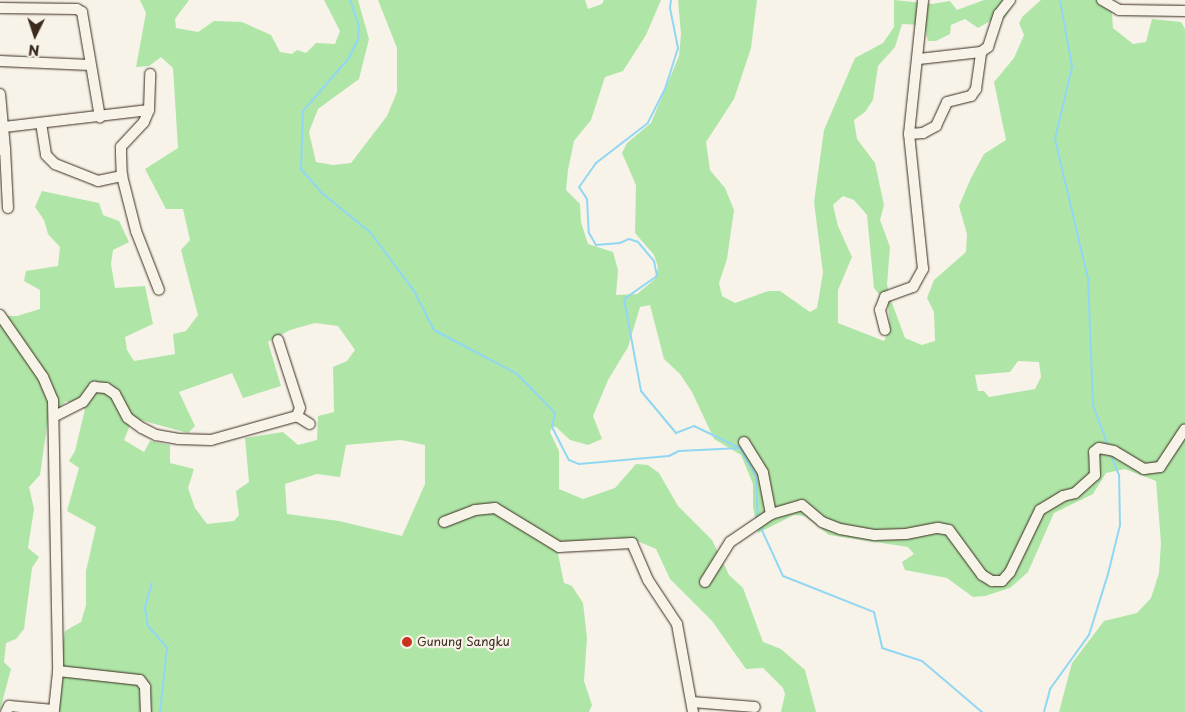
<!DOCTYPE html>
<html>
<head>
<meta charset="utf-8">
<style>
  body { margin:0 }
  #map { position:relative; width:1185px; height:712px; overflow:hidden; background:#f7f3e8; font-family:"Playpen Sans",sans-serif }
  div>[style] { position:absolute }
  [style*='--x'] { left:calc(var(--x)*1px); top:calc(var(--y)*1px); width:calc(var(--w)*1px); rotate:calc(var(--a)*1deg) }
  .green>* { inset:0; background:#afe6a8 }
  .stream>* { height:2px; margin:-1px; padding:0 1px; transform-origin:1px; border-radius:1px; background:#91d7f3 }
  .roads { filter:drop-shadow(0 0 1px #3b2a1e) drop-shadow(0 0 1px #3b2a1e) }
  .minor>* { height:10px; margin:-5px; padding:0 5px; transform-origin:5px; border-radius:5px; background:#f7f3e8 }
  .dots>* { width:14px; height:14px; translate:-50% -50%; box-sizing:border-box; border:2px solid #f7f3e8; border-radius:50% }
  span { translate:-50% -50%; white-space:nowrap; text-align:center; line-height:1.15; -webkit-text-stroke:4.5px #f7f3e8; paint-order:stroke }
  .poi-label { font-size:12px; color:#3b2a1e }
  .left { translate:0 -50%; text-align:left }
  .north { position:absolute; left:10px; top:10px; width:50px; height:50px; -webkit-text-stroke:4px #f7f3e8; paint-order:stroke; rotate:184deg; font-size:14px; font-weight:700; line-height:20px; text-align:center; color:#3b2a1e }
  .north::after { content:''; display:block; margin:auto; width:18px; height:22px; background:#3b2a1e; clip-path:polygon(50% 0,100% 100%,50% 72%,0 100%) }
</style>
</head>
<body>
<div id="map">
  <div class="green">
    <div style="clip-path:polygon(evenodd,140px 0,189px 0,175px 19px,176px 28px,198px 32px,214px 21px,242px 22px,271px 35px,280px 52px,292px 54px,297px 50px,306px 53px,316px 43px,335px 44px,340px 31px,324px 0,358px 0,369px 39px,359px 79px,318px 109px,309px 132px,316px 162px,333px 165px,351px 163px,387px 116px,397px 92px,397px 48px,378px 0,585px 0,588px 9px,602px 4px,604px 0,661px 0,646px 35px,623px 71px,605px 77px,591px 120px,574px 141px,568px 170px,566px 190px,580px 204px,581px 222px,588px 244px,613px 252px,618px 270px,616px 295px,637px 294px,655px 279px,658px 267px,654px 255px,635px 233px,636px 185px,622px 153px,627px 143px,651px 123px,679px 56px,681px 34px,678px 0,757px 0,751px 48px,734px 99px,706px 142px,710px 170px,725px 188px,734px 210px,727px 259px,719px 283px,722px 296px,735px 303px,768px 291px,780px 291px,810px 312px,817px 308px,823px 273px,814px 202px,824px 130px,855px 58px,883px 43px,894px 27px,894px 0,932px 4px,950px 1px,957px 10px,984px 0,1015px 0,1005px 18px,992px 20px,978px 28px,965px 19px,951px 25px,950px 34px,936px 41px,928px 41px,924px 25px,902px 24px,895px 47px,878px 66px,873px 100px,865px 112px,854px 120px,857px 139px,875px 163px,884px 205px,880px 220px,890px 247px,887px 285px,892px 303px,905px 338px,922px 345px,935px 341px,934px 312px,927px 298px,934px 280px,966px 252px,967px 234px,959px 206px,971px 178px,984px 154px,1006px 140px,994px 82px,1014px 58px,1024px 35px,1019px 23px,1023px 16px,1041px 0,1111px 0,1113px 28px,1133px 44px,1146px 42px,1152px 19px,1181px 22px,1185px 29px,1185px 712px,1059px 712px,1072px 663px,1104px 621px,1137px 613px,1151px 598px,1159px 573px,1161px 543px,1156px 481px,1125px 469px,1106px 473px,1093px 494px,1054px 513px,1028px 572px,1010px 588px,985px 596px,973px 597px,947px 578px,905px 570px,902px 562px,914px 554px,908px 547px,829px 535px,805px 516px,794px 515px,758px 533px,753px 507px,753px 484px,741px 455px,714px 439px,692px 392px,680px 374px,664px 359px,650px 305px,640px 307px,628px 347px,608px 380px,593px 416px,602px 439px,588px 445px,570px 440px,556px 427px,552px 427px,550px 432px,559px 451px,559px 489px,583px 499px,615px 488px,636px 464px,648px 465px,659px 473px,678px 506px,712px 540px,729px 575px,743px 588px,763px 642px,781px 649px,805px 670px,816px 712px,781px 712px,785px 694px,783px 688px,763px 668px,746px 669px,712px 621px,670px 579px,656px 549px,635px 540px,612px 538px,569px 543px,558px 554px,564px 583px,572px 586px,583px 603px,587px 638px,584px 681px,592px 705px,589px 712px,52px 712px,65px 631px,81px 622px,86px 605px,86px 571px,96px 527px,67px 511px,79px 468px,69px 461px,75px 451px,85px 409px,66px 401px,48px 419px,40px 475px,29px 487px,34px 509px,28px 548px,39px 557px,32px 568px,24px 629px,16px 639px,6px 643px,4px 662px,11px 669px,0 710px,0 316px,17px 316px,40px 309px,40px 290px,24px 281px,26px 271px,58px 266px,60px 247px,48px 234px,44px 220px,35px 207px,42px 191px,99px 203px,103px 215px,119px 221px,129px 242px,113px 250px,111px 264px,115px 288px,145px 286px,153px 324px,125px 337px,127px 350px,134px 361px,175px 354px,173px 334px,186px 331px,198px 315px,181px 250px,190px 240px,183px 209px,166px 209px,145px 169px,178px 148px,173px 68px,161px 57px,149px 66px,136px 67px,146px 13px,140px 0,843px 196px,854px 200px,867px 215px,874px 288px,888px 305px,890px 329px,884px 341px,838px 323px,838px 290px,852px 257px,838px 226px,833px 205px,843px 196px,140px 0,315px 323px,338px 326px,355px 350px,347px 361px,333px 367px,334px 412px,318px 416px,317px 440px,298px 445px,283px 432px,245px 438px,249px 482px,236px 491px,239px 515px,234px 521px,207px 524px,195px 508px,188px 488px,194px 469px,170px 463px,170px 445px,150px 441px,144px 452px,124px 440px,133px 418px,188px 433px,195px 426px,179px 392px,232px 373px,243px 398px,281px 386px,268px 342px,290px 330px,315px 323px,140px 0,1018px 361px,1039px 362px,1041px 377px,1035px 389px,989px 397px,984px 391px,978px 391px,975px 375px,1010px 372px,1018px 361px,140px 0,401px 440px,425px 445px,425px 484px,402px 536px,339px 521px,287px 514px,285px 484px,317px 474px,340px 477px,346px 445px,401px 440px)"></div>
  </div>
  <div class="stream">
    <div style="--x:350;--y:0;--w:28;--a:71"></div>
    <div style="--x:359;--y:26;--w:13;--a:94"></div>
    <div style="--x:358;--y:39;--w:21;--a:115"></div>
    <div style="--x:349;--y:58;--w:70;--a:131"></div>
    <div style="--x:303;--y:111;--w:58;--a:92"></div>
    <div style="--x:301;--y:169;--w:33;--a:49"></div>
    <div style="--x:323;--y:194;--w:60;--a:39"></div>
    <div style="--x:370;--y:232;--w:74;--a:53.3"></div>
    <div style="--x:414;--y:291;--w:44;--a:62.9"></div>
    <div style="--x:434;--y:330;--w:94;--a:27.9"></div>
    <div style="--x:517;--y:374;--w:54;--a:45.7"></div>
    <div style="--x:555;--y:413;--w:14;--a:102"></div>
    <div style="--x:552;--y:427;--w:37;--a:63"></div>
    <div style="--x:569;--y:460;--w:11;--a:22"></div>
    <div style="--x:579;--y:464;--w:90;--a:-5.1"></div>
    <div style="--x:669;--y:456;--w:11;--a:-27"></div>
    <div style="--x:679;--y:451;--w:61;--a:-2.8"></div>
    <div style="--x:671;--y:0;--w:8;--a:97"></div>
    <div style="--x:670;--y:8;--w:41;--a:78.7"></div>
    <div style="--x:678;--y:48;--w:43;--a:107.6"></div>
    <div style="--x:665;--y:89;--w:38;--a:117"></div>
    <div style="--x:648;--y:123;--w:66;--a:142.4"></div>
    <div style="--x:596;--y:163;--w:29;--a:125"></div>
    <div style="--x:579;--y:187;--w:14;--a:56"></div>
    <div style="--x:587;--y:199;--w:34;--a:87"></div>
    <div style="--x:589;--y:233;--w:14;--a:60"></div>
    <div style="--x:596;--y:245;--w:24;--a:-5"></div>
    <div style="--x:620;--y:243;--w:10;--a:-24"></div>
    <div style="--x:629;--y:239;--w:9;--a:18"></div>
    <div style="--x:638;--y:242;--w:25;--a:50"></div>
    <div style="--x:654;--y:261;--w:15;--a:79"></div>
    <div style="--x:657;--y:276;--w:40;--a:145.1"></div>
    <div style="--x:624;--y:299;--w:94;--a:79.5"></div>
    <div style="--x:641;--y:391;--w:55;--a:50.2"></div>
    <div style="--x:676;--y:433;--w:19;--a:-21"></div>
    <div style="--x:694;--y:426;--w:51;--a:25.6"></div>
    <div style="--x:740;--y:448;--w:33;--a:61"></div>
    <div style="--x:756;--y:477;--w:42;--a:87.3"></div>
    <div style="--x:1060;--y:0;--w:68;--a:79.8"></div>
    <div style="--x:1072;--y:67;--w:74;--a:103.3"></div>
    <div style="--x:1055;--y:139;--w:144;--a:76.7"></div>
    <div style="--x:1088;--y:279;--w:126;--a:87.7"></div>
    <div style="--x:1093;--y:405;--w:44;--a:69.9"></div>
    <div style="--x:760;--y:526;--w:55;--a:65.3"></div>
    <div style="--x:783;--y:576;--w:98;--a:21.6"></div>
    <div style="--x:874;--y:612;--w:37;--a:77"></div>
    <div style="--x:882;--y:648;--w:42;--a:18"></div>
    <div style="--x:922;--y:661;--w:79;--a:40.4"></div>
    <div style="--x:152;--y:583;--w:26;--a:106"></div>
    <div style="--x:145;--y:608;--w:18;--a:81"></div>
    <div style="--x:148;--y:626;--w:29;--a:49"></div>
    <div style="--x:167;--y:648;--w:64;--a:96.2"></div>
    <div style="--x:1044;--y:712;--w:24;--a:-75"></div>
    <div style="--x:1050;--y:689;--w:67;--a:-54.2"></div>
    <div style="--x:1089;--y:635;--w:64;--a:-72.7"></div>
    <div style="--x:1108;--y:574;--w:50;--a:-76.2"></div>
    <div style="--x:1120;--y:525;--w:50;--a:-91.1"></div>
    <div style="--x:1119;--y:475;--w:22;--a:-112"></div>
  </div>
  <div class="roads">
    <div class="minor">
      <div style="--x:1102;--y:0;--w:20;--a:30"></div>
      <div style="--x:1119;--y:10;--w:66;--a:0.9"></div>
      <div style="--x:0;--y:8;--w:77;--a:0.7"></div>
      <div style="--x:77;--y:9;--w:6;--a:31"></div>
      <div style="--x:82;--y:12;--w:107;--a:80.3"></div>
      <div style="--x:919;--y:59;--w:62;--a:-6.4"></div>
      <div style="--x:0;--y:61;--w:90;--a:2.5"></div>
      <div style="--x:0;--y:94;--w:55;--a:84.8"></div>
      <div style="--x:5;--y:149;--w:5;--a:169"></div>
      <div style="--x:149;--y:110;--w:36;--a:-88"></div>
      <div style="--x:41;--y:123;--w:32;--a:81"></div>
      <div style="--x:46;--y:155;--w:13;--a:45"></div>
      <div style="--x:55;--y:164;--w:46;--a:21.6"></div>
      <div style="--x:98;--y:181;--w:25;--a:-12"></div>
      <div style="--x:4;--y:127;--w:146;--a:-6.7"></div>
      <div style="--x:149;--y:110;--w:13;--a:113"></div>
      <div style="--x:144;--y:122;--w:34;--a:133"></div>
      <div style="--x:121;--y:147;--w:6;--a:90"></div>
      <div style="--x:121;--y:153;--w:23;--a:88"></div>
      <div style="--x:122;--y:176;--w:57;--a:75.7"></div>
      <div style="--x:136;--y:231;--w:63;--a:68.7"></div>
      <div style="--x:909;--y:134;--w:14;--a:-4"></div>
      <div style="--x:923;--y:133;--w:15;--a:-28"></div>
      <div style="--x:936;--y:126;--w:26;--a:-65"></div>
      <div style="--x:947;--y:102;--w:25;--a:-14"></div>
      <div style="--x:971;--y:96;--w:9;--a:-54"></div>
      <div style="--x:976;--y:89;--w:37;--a:-82"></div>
      <div style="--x:981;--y:52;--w:9;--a:-36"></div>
      <div style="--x:988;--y:47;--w:35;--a:-72"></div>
      <div style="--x:999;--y:14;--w:18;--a:-52"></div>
      <div style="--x:5;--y:149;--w:59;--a:87.1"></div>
      <div style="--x:0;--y:315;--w:75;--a:55.3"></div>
      <div style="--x:43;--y:377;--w:25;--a:67"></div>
      <div style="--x:53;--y:400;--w:271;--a:88.9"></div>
      <div style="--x:58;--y:671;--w:82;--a:6.3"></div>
      <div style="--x:140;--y:680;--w:9;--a:54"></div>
      <div style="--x:145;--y:687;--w:25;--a:88"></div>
      <div style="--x:885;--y:330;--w:21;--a:-104"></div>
      <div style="--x:880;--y:310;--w:14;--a:-69"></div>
      <div style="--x:885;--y:297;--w:30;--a:-20"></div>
      <div style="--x:913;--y:287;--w:21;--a:-61"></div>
      <div style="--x:923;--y:269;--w:136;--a:-95.9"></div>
      <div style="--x:909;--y:134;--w:135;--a:-84"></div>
      <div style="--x:278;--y:340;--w:71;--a:72.1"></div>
      <div style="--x:300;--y:408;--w:9;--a:111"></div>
      <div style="--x:55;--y:416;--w:31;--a:-27"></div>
      <div style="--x:83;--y:402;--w:19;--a:-54"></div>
      <div style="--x:94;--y:387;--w:12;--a:5"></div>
      <div style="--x:106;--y:388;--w:11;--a:34"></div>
      <div style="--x:115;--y:394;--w:27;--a:62"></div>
      <div style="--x:128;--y:418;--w:17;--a:36"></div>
      <div style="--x:142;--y:428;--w:16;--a:27"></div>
      <div style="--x:156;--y:435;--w:23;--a:10"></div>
      <div style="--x:179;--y:439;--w:32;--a:2"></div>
      <div style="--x:211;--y:440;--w:89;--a:-15.6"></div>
      <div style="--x:297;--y:416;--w:15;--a:32"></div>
      <div style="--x:744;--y:442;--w:36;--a:58"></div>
      <div style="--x:763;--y:473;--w:42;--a:79"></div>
      <div style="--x:444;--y:522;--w:33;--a:-21"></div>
      <div style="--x:475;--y:510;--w:20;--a:-6"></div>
      <div style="--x:495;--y:508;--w:75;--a:31.4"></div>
      <div style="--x:559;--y:547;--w:73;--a:-3.1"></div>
      <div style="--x:632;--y:543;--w:40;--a:66.6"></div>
      <div style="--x:648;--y:580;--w:53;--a:56.6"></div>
      <div style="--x:677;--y:624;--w:89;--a:79.7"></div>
      <div style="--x:705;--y:582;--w:47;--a:-58"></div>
      <div style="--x:730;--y:542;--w:50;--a:-34.3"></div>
      <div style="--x:771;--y:514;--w:32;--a:-16"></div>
      <div style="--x:802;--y:505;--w:26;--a:40"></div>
      <div style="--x:822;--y:522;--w:19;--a:21"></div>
      <div style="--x:840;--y:529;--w:36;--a:10"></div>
      <div style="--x:875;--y:535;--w:31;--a:-2"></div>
      <div style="--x:906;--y:534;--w:33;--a:-11"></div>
      <div style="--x:938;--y:528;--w:11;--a:10"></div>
      <div style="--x:949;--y:530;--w:56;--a:53.7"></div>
      <div style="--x:982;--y:575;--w:12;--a:31"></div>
      <div style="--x:992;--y:581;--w:10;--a:0"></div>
      <div style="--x:1002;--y:581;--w:12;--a:-48"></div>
      <div style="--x:1010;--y:572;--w:69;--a:-64.2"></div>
      <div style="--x:1040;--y:510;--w:27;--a:-31"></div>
      <div style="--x:1063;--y:496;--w:12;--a:-14"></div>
      <div style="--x:1075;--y:493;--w:27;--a:-42"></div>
      <div style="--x:1095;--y:475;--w:23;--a:-92"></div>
      <div style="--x:1094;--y:452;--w:6;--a:-39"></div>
      <div style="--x:1099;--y:448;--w:15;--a:11"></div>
      <div style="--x:1114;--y:451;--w:35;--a:31"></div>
      <div style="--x:1144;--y:469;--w:16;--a:-7"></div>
      <div style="--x:1160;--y:467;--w:45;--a:-56.7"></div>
      <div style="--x:692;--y:702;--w:63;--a:4.5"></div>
      <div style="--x:6;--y:712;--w:7;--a:-63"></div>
      <div style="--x:9;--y:706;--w:45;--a:5.1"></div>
      <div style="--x:54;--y:710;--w:39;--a:-84"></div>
    </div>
  </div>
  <div class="dots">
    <div style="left:407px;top:642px;background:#c8321e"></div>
  </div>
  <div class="poi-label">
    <span class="left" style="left:417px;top:642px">Gunung Sangku</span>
  </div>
  <div class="north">N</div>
</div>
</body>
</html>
